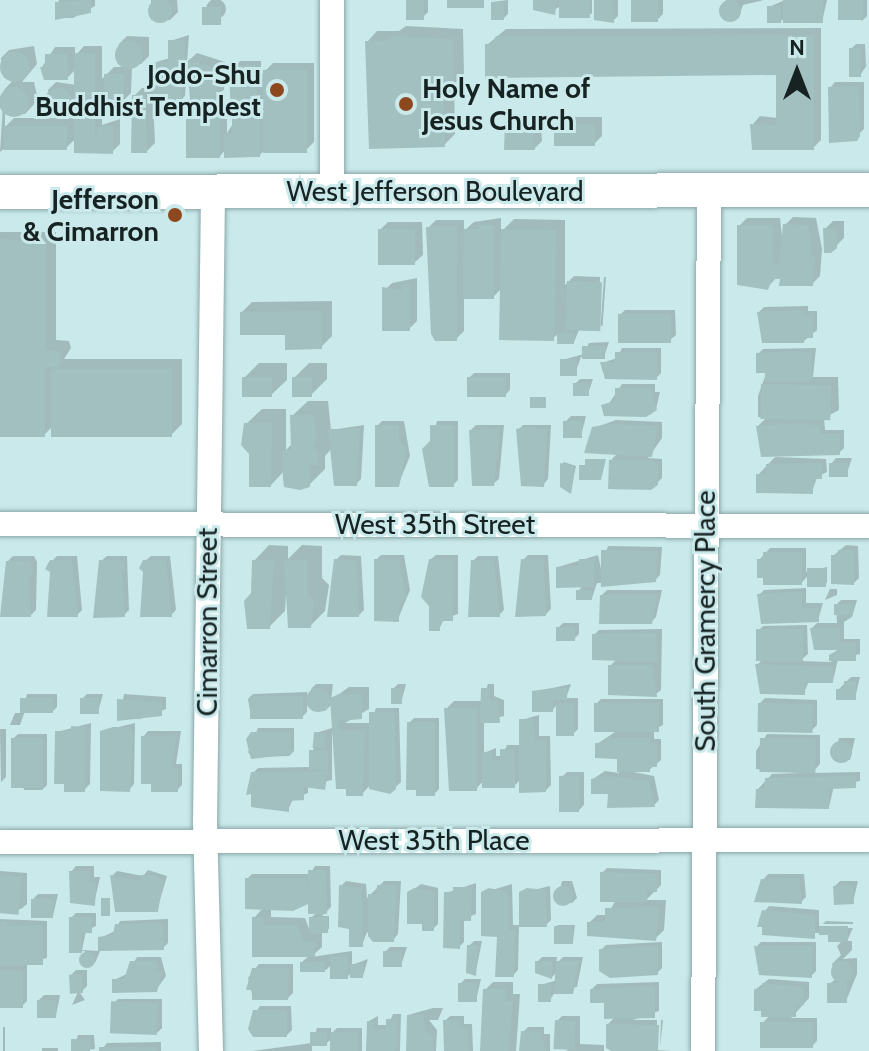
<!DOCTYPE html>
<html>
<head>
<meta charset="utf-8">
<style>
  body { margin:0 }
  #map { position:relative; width:869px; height:1051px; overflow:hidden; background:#cae9ea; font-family:Cabin,sans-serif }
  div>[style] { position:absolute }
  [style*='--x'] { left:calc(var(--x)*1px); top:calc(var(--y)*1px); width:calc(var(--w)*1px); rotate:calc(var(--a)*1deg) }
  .shadow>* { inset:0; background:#0003; transform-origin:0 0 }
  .round { border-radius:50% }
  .building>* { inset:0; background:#a3c0c1; transform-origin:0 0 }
  .roads { filter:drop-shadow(0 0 2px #8ca8aa) drop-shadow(0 0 2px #8ca8aa) }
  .minor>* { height:24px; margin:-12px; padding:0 12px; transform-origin:12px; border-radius:12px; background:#fff }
  .secondary>* { height:34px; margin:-17px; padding:0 17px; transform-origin:17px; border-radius:17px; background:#fff }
  .dots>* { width:22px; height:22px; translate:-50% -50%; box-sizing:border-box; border:4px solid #cae9ea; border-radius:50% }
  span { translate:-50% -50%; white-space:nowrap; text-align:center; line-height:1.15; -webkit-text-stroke:6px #cae9ea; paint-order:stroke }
  .poi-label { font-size:28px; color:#172223; font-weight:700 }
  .right { translate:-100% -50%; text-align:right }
  .left { translate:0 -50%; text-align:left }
  .street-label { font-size:28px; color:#172223 }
  .north { position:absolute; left:757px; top:32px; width:80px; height:80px; -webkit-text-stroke:6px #cae9ea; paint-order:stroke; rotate:0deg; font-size:22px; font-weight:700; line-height:32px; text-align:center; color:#172223 }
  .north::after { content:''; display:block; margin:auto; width:28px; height:36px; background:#172223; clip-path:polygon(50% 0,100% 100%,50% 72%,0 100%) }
</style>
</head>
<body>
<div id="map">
  <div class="shadow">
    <div class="round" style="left:206px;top:-1px;width:20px;height:20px"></div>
    <div style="clip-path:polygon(59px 0,95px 0,95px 6px,73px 18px,57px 18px)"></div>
    <div style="clip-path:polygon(151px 0,177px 0,178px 12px,170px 20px,151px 20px)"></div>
    <div style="clip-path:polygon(408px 0,428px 0,428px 12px,423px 17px)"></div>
    <div style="clip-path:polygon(508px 0,508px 14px,503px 19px,493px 2px)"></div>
    <div style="clip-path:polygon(535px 0,592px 0,592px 14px,561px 6px,547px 13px)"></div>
    <div style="clip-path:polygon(596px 0,618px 0,618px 16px,613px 21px)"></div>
    <div style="clip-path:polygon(633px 0,663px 0,663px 14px,658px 19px)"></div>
    <div style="clip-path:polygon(726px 0,764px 0,743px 5px,738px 19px,723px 19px)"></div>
    <div style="clip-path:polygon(827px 0,822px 22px,785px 17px,780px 22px,769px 7px,785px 0)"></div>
    <div style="clip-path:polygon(840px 0,867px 0,867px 16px,862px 21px)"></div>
    <div style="clip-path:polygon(406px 26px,463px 29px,464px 75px,454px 84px,455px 134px,444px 145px,367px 42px,377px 31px,399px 31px)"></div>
    <div style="clip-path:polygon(821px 28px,821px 140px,813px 148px,753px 124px,760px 116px,778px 118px,778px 73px,487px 45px,506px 29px)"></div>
    <div style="clip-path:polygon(evenodd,189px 35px,187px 62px,197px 53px,225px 62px,224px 90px,200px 102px,227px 103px,227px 133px,241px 112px,235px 66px,240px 61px,261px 61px,261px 75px,273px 63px,314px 63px,314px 142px,306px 150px,264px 150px,260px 155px,226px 149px,220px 156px,188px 111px,198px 101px,187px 67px,185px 96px,180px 101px,153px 101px,155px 143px,147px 151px,134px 96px,142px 88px,154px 88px,153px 63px,170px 58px,170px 41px,189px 35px,265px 103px,265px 114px,254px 114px,265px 103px)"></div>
    <div style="clip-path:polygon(127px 36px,149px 37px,149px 56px,141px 64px,118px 61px,119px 44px)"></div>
    <div style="clip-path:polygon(856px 44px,865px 44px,866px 66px,869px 62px,861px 74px,851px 49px)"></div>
    <div style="clip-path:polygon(34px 46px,37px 64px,22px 82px,34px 82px,38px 100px,25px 114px,5px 113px,5px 127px,14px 118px,76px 118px,76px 105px,67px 114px,48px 114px,48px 90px,56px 82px,76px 85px,76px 69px,67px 78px,42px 67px,55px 47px,75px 47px,75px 56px,84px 46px,102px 46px,102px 79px,114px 67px,132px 67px,131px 93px,123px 101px,102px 98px,102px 125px,120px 119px,120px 144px,112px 152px,76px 138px,66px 148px,5px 148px,0 152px,4px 90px,15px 78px,4px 78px,1px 58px,9px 50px)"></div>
    <div style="clip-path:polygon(835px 82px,864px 82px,864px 129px,859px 134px,830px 88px)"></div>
    <div style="clip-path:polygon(515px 114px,540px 114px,542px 141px,535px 148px,506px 148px,507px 122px)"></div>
    <div style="clip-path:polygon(564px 117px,602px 117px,602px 136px,594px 144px,556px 125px)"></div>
    <div style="clip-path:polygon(793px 217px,816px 218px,822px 249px,820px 276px,812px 284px,777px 277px,767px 288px,739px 226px,747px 218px,780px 218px,783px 247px,785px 225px)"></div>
    <div style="clip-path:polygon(501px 218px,501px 232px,514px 219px,565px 220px,565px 285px,574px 276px,600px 277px,598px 331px,579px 330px,574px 342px,559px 342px,559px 333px,554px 337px,503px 287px,493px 297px,464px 297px,464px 331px,456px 339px,428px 228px,436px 220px,464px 220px,464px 231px,474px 222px)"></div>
    <div style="clip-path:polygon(833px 221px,844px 221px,844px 238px,836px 246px,825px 229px)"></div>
    <div style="clip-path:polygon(388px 222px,422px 222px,423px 255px,414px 263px,380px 230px)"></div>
    <div style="clip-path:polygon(0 232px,56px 232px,56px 340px,69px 341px,71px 348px,64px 359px,182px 359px,182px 424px,172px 434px,54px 425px,44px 435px,0 435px)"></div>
    <div style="left:606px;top:277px;width:49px;height:2px;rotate:94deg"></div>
    <div style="clip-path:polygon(417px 278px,417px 321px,409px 329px,384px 291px,392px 283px)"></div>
    <div style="clip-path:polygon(332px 301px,332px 336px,321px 347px,242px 312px,252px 302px)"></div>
    <div style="clip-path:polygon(808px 306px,808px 311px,817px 311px,817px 330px,804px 341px,759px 312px,764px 307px)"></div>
    <div style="clip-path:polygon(625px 310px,675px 310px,676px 335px,670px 340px,620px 315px)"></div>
    <div style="clip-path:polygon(609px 342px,604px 357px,581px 357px,575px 374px,562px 360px,584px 354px,589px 343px)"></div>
    <div style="clip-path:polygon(622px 348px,661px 348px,661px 373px,656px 378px,602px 370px,602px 363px,617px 358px)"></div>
    <div style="clip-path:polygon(816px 348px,813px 377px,838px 377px,839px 410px,824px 418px,825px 430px,844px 430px,844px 448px,839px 453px,762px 455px,758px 426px,767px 417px,758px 417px,758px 396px,767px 371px,758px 354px,763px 349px)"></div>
    <div style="clip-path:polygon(259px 363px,287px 363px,287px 380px,271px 395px,244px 378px)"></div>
    <div style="clip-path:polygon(309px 363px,327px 363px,327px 379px,311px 395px,294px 378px)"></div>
    <div style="clip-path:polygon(474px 373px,510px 373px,510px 390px,505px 395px,469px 378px)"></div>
    <div style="clip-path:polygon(580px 379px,593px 379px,588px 394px,575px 384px)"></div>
    <div style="clip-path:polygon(622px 384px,655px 384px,655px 392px,660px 392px,656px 409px,650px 415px,604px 411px)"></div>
    <div style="clip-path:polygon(308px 401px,328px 401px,331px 430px,364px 425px,361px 479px,356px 484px,332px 448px,325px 456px,325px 469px,309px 485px,285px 470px,271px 485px,251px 453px,246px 424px,262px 409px,286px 409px,286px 450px,293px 443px,292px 416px)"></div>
    <div style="clip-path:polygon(571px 416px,586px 416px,581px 436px,565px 422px)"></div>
    <div style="clip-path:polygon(616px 420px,662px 422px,662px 438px,648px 458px,662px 459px,662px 478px,656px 484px,611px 460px,618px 453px,594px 428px)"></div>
    <div style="clip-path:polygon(382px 421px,404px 421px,410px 456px,398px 485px,377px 426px)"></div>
    <div style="clip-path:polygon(437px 421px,458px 421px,458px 480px,453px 485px,432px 442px)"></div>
    <div style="clip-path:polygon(476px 425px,504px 425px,499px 479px,493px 484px,471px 430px)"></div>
    <div style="clip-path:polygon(523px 425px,551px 425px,548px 479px,543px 485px,518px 430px)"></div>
    <div style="clip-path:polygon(775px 457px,826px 459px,827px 472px,817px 477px,812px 492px,758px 475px)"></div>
    <div style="clip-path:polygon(836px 458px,852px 458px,846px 476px,831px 464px)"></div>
    <div style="clip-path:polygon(564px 462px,576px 466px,571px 491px,562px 464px)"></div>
    <div style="clip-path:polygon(269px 545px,288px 546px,288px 559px,302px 545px,322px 546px,322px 578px,329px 585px,325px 611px,310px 626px,286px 594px,285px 611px,269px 627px,253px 594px,254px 561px)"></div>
    <div style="clip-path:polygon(846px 545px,858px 546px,859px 578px,854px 583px,833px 556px)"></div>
    <div style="clip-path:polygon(608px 546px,662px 547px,660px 575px,655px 580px,597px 583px,592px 598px,578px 591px,583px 586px,558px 567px,598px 555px,601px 569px)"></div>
    <div style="clip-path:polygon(770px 548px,806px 548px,806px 572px,827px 567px,827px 583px,809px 575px,801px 583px,759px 560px)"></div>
    <div style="clip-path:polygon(341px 555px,361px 556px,364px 610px,359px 615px,336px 560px)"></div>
    <div style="clip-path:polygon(381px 555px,404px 555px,410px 590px,398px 619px,376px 560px)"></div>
    <div style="clip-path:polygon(436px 555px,458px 555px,458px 614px,444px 619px,439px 629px,431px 605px,430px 560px)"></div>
    <div style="clip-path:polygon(528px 555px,548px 555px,551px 609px,546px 614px,523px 560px)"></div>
    <div style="clip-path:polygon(13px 556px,34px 556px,37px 562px,36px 610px,31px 615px,8px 561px)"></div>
    <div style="clip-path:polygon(57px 556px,77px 556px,82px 610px,77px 615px,52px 561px)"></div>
    <div style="clip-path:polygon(107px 556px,127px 556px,129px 610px,124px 615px,101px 561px)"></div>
    <div style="clip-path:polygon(151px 556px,170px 556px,176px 610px,171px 615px,145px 561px)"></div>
    <div style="clip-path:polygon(478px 556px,498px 556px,504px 610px,499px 615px,473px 561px)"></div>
    <div style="clip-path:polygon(806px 588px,806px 603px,823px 603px,818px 620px,759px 595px,764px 590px)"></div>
    <div style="clip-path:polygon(830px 589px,837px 589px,837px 595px,825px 600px)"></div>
    <div style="clip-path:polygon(607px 590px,662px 590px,656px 617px,651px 622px,602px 595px)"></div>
    <div style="clip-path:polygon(841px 600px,857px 600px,852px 617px,844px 622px,844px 639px,860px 639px,860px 654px,838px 659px,833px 681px,809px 681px,804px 693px,757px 665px,763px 659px,758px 631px,763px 626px,807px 625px,808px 654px,800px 661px,831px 662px,838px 648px,815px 648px,812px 628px,817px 623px,837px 623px,836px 605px)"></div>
    <div style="clip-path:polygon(563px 623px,579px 623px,579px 634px,574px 639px,558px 628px)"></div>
    <div style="clip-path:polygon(662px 629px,661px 690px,656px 694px,610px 666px,617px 659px,594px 635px,599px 630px)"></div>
    <div style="clip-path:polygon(851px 677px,860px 677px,855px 698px,838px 690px)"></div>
    <div style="clip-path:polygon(316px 684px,333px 684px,331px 700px,349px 687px,369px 687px,369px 709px,345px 723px,371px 723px,376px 708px,399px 708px,401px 782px,390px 792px,371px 784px,362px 794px,338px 733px,332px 733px,332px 780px,308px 785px,308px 793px,293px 799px,288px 810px,253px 773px,258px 768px,311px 767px,316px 733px,332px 728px,332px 704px,325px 711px,311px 710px,311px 689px)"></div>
    <div style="clip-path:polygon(398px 684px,406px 684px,401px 703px,393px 689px)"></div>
    <div style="clip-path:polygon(488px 684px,494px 684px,494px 696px,504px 700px,504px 716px,484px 721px,484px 753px,496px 748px,496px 756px,502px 756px,507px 745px,521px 745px,521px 720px,539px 715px,539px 736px,550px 736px,551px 785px,546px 790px,521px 779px,514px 786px,484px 780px,476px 789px,446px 709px,454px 701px,482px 701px)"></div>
    <div style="clip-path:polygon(571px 684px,566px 698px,578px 698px,578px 729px,573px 734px,558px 704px,552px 710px,534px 692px)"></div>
    <div style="clip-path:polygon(307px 692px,307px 712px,302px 717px,251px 717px,248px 699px,253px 694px)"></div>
    <div style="clip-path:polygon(27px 694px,57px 694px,57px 707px,52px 712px,25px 711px,20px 725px,10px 725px,15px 713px,22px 713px)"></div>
    <div style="clip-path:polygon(87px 694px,103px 694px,98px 712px,82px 699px)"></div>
    <div style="clip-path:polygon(124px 694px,166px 697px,166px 709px,140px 719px,119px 719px)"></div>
    <div style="clip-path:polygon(765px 698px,817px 700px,817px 725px,812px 730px,760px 703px)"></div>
    <div style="clip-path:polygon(601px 699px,663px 699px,663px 725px,654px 730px,654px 739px,661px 739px,661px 760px,649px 770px,623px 770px,654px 776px,659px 800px,654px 805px,610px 806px,610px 792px,593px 779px,605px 771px,619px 773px,619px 757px,597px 744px,618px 730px,596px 704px)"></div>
    <div style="clip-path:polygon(414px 718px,439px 718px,439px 789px,434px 794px,409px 723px)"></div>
    <div style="clip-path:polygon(91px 723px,90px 784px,84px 790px,57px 732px)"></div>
    <div style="clip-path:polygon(135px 723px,134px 784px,129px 790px,102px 731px)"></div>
    <div style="clip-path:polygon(258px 728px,294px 728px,294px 751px,289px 756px,252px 757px,248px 752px)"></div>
    <div style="clip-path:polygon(0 729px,6px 729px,6px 777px,1px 782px)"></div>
    <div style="clip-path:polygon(148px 731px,181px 731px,176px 764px,182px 764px,182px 785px,177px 790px,143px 737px)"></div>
    <div style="clip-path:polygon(18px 734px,47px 734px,47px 785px,42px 790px,24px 790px,13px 739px)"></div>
    <div style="clip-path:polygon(767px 734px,820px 735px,820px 764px,812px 773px,860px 772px,860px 781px,834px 786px,829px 807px,758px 789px,772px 774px,800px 773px,756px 769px,756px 751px)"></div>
    <div style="clip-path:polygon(839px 738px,855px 738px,850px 760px,834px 760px)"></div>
    <div style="clip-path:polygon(567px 772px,584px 772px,584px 805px,579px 810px,562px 777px)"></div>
    <div style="clip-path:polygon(76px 866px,94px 866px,94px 877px,100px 877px,94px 904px,71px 872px)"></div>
    <div style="clip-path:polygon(evenodd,315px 866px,330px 866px,331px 907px,322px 916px,329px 916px,329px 929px,322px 931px,322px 947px,311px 957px,352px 951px,352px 965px,368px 959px,363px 976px,352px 972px,347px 977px,332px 964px,326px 970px,302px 962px,310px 955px,254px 955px,254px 918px,264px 907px,247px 879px,252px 874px,310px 874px,315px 866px,308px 904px,317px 912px,311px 918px,311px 934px,305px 918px,271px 917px,271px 908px,308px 904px)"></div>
    <div style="clip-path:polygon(607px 868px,661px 870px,661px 885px,646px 900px,666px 900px,664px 930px,656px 938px,589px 923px,597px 915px,607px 915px,616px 900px,602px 873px)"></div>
    <div style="clip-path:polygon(148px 870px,167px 876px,157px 910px,112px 876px,117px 871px,143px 876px)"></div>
    <div style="clip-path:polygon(0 871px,27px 873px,27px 904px,21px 909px,0 909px)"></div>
    <div style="clip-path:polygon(768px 874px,804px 874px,806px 897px,801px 902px,763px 880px)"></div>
    <div style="clip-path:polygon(346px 881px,366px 884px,367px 898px,384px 881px,401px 881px,398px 934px,393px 940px,374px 940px,367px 932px,362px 945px,351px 927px,341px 886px)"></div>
    <div style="clip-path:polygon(562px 881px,572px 881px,577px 898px,572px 903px,557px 903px)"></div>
    <div style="clip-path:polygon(840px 881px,858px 881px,853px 902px,835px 886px)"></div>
    <div style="clip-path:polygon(476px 883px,476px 914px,464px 919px,464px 942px,459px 947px,446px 893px)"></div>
    <div style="clip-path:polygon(421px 884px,438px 888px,438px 924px,433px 929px,409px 893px)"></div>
    <div style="clip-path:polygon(512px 884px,513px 925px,519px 925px,518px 970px,513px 975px,483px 893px)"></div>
    <div style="clip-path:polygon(550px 886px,551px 920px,546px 925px,521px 893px)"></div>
    <div style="clip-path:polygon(38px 894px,58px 894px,53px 916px,33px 899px)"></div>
    <div style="clip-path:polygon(769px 906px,819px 910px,819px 928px,853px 928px,847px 941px,852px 941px,852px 950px,843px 959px,857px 958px,857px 974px,846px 1001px,829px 984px,836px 979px,832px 964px,841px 955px,837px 946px,843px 940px,830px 933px,764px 933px,759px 919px)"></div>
    <div style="clip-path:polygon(76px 913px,96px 913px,96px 926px,86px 931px,82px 950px,100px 951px,95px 963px,81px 963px,85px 951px,71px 951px,71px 918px)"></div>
    <div style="clip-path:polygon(0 919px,47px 921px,47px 958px,27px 963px,27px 1001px,22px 1006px,0 1003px)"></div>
    <div style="clip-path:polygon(168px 919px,168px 943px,163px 948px,100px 938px,115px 931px,120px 921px)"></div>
    <div style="clip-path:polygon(826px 921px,853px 922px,853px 924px,823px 924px)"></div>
    <div style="clip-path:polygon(558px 925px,575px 925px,573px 941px,556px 927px)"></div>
    <div style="clip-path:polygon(474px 941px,482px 941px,476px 971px,469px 946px)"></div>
    <div style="clip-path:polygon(662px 942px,662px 968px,657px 973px,601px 950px,606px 945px)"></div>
    <div style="clip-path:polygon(761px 942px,816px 942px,816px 971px,811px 976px,756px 947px)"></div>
    <div style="clip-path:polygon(390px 947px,407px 947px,401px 965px,385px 952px)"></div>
    <div style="clip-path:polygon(137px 957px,161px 957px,166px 976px,156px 990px,114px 980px,127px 974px)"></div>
    <div style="clip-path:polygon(542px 957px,557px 957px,556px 964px,563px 957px,583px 957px,577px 987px,555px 992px,550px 1000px,540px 985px,558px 980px,558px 971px,552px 977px,537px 962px)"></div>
    <div style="clip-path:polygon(259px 964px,293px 964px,293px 993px,288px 998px,253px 998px,248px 978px)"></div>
    <div style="clip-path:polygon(76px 970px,87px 970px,87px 986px,80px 993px,85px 1000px,72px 1005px,78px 992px,71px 975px)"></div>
    <div style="clip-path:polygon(465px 979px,481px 979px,476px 1000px,460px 984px)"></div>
    <div style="clip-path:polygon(769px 979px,809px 982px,809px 998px,791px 1018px,817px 1018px,817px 1041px,812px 1046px,762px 1024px,770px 1015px,756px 989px)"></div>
    <div style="clip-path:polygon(493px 982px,513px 982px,513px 994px,520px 994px,516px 1051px,483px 1051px,485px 990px)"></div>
    <div style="clip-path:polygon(659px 982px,659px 1011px,633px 1020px,657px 1020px,656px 1050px,672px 1051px,612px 1051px,608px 1024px,616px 1016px,592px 989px,597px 984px)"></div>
    <div style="clip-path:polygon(44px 995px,60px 995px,56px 1016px,39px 1000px)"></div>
    <div style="clip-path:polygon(118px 999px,162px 999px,162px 1028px,157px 1033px,113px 1004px)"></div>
    <div style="clip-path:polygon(260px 1006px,291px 1006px,292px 1030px,287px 1035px,254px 1035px,251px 1019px)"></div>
    <div style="clip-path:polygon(433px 1008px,443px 1008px,438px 1020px,429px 1020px,437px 1030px,436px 1051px,408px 1051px,408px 1015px)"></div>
    <div style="clip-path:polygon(393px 1014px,401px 1014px,400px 1051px,368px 1051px,369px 1021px,378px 1016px,378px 1025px,388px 1025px)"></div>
    <div style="clip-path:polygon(450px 1016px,464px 1016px,464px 1024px,472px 1024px,473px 1051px,445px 1051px,445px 1021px)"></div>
    <div style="clip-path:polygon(562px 1016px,580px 1016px,580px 1044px,604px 1045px,604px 1051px,566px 1051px,570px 1048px,557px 1021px)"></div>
    <div style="clip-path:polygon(661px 1020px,663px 1020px,660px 1048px)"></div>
    <div style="left:3px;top:1027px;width:2px;height:24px"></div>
    <div style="clip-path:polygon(528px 1027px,544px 1027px,544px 1034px,550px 1034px,550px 1051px,522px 1051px,522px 1033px)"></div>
    <div style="clip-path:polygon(317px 1028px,331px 1028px,331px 1034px,337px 1028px,362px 1028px,362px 1051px,332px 1051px,332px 1038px,326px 1044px,312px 1044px,312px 1051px,252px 1051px,312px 1043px)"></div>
    <div style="clip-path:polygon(78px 1035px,94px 1035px,95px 1049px,73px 1051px)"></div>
    <div style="clip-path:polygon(161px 1042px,161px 1051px,101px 1051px,107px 1043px)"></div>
    <div style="left:42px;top:1048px;width:16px;height:4px"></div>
  </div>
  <div class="building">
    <div class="round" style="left:148px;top:-1px;width:24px;height:24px"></div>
    <div style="clip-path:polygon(91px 0,91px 13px,55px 20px,55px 2px)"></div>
    <div style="left:406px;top:0;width:18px;height:20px"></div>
    <div style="left:447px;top:0;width:37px;height:8px"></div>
    <div style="clip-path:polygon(533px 0,557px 0,555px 15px,533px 10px)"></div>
    <div style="left:559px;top:0;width:31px;height:18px"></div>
    <div style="clip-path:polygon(594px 0,613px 0,614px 23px,594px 20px)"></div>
    <div style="left:631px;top:0;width:27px;height:22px"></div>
    <div style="left:783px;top:0;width:40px;height:23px"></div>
    <div style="left:838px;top:0;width:25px;height:20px"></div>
    <div class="round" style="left:719px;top:0;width:22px;height:22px"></div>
    <div style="left:491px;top:2px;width:13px;height:18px"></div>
    <div style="left:767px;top:6px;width:14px;height:17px"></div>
    <div style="left:202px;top:7px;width:19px;height:18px"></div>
    <div style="clip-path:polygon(814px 35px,814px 150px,752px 150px,750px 124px,776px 125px,776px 75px,485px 78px,485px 44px,492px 44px,496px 36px)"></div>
    <div style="clip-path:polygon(393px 36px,453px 39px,454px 87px,444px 87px,445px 147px,369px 149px,365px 41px,386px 41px)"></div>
    <div style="clip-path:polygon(168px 40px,185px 40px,185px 58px,181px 103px,165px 107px,153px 103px,151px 71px,151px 62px,168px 62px)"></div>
    <div class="round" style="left:115px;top:41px;width:28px;height:28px"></div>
    <div style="left:849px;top:48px;width:12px;height:29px"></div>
    <div class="round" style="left:0;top:52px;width:30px;height:30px"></div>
    <div style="clip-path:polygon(74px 53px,95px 53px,95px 139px,98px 126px,113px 126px,113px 154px,74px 153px)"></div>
    <div style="clip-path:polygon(45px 54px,67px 54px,68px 80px,44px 80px,40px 67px,45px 67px)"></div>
    <div style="clip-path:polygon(187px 60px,218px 69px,217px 100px,212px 104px,190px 100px)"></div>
    <div style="clip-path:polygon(256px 65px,257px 114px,231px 114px,229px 71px,233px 66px)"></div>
    <div style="left:263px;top:70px;width:44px;height:83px"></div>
    <div style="left:104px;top:74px;width:20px;height:26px"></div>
    <div style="clip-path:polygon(859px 86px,860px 136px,857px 141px,829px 143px,828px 87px)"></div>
    <div class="round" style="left:-1px;top:87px;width:30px;height:30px"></div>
    <div class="round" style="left:44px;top:88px;width:28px;height:28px"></div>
    <div style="clip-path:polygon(132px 95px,145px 95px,147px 153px,131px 153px)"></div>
    <div style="left:186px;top:111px;width:34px;height:47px"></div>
    <div style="clip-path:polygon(232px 119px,260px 119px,260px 157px,224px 158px,224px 134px,232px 134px)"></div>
    <div style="clip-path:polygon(505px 121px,511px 125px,533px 121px,535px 150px,504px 150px)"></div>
    <div style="left:554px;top:124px;width:41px;height:22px"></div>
    <div style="left:4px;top:126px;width:63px;height:24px"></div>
    <div style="clip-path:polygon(783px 224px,809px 225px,811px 256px,815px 256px,813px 286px,779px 286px,780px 279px,772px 279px,768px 290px,737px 285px,737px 225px,773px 225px,773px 263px,779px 264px)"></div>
    <div style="clip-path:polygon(478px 225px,494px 225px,494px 299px,463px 299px,464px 229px,479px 229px)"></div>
    <div style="clip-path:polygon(426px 227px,457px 227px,457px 341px,435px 341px,431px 334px)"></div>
    <div style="clip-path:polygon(823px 228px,837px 229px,837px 248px,831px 253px,824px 253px)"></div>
    <div style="left:415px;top:229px;width:36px;height:37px;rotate:90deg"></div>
    <div style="left:501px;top:229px;width:55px;height:111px;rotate:1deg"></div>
    <div style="clip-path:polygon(0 239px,46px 242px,46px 350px,59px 351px,61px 360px,59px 367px,45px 367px,45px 437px,0 437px)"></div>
    <div style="left:567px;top:281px;width:35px;height:49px;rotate:2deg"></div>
    <div style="clip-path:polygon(402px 285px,410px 285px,410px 331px,382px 331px,382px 287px,402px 290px)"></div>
    <div style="clip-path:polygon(804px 310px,804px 315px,813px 315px,813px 338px,804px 338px,804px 343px,762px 343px,757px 312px)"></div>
    <div style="clip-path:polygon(322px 311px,322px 349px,285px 350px,285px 335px,240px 335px,240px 312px)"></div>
    <div style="left:618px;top:314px;width:53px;height:29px"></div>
    <div style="left:557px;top:333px;width:17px;height:11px"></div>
    <div style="left:605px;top:346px;width:13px;height:23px;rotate:90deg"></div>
    <div style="clip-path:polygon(794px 351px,812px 352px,812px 381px,765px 382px,765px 373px,756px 373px,756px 353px)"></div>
    <div style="clip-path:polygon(615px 352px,657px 352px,657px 380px,605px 379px,600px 362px,615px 362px)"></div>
    <div style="left:560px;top:359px;width:17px;height:17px"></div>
    <div style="left:51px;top:369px;width:121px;height:68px"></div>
    <div style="left:242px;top:377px;width:30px;height:20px"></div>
    <div style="left:292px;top:377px;width:20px;height:20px"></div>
    <div style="left:467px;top:377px;width:39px;height:20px"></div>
    <div style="left:589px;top:383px;width:13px;height:16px;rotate:90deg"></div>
    <div style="left:761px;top:384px;width:70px;height:35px;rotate:1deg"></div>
    <div style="clip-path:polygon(615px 388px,651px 388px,657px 410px,646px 417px,604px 416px,601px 405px,615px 401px)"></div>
    <div style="left:530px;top:397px;width:16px;height:11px"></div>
    <div style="clip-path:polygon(290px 415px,313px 415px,317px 437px,313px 449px,318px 449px,318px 465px,310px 465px,310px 487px,300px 490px,284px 487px,283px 479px,282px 451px,291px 450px)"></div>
    <div style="left:563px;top:421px;width:19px;height:17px"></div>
    <div style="clip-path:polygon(244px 423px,272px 423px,271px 487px,249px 487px,249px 454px,241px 445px)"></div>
    <div style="clip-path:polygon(803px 423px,820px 426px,820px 434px,840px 434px,840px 455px,761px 457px,756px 426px)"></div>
    <div style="clip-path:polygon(609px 424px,658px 426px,652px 457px,584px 453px,592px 427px)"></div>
    <div style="clip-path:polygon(375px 425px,399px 425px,399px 441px,407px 449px,399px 487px,375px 487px)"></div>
    <div style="clip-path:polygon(430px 425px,454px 425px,454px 487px,429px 487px,422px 449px,430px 441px)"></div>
    <div style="clip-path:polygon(527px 427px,547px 429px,544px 487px,521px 486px,516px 429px)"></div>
    <div style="clip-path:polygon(328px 429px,360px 429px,357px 486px,334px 486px)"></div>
    <div style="clip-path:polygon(500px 429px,494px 486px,472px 486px,469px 430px)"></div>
    <div style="clip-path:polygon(585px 459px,606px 459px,601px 480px,579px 480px,579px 465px,585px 465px)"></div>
    <div style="clip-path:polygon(609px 460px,651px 460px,658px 464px,658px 485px,651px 490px,608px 489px)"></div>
    <div style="clip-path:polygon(560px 463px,575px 467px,571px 494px,560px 487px)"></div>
    <div style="clip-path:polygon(822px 463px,822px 479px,813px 479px,813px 494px,756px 493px,756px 474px,766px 474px,766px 464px)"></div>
    <div style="left:829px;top:463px;width:19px;height:14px"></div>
    <div style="clip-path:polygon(601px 550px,658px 551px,656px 582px,601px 587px)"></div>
    <div style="clip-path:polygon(838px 550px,854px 550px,854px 585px,831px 584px,831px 555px,838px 555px)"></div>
    <div style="clip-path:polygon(763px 552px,802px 552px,802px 585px,763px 585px,763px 578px,757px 578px,757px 559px,763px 559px)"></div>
    <div style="clip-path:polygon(334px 559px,357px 560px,359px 617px,327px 617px)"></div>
    <div style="clip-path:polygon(374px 559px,399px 559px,406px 597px,399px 605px,399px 622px,374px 621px)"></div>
    <div style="clip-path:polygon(429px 559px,454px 559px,453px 621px,440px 621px,440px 631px,429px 631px,429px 606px,421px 597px)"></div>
    <div style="clip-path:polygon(521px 559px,544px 559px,546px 616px,515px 617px)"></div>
    <div style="clip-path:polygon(579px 559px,594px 559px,594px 587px,556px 588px,556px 567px,579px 566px)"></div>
    <div style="clip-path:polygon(50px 560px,72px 560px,78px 617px,47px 617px,50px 572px,45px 569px)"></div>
    <div style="clip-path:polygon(99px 560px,122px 560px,126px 568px,122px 572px,125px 617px,93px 618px)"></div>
    <div style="clip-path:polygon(143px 560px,166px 560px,172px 617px,140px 617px,143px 572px,139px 568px)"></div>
    <div style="clip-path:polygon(252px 560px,274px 560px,270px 629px,247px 629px,244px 601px,251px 593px)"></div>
    <div style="clip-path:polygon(284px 560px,307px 560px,307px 594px,314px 601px,311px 628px,288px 628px)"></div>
    <div style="clip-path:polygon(471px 560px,494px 560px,500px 617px,468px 617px)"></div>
    <div style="clip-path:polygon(6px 561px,29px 561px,33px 568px,33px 575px,29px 575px,31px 617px,0 617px)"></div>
    <div style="left:807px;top:568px;width:19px;height:19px"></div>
    <div style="left:576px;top:590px;width:16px;height:10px"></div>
    <div style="clip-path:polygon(789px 592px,802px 592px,802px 608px,819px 608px,819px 622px,761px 624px,757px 594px)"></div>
    <div style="clip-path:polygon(658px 594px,652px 624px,599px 624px,600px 595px)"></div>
    <div style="left:834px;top:604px;width:19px;height:11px"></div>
    <div style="left:575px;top:627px;width:14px;height:19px;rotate:90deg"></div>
    <div style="clip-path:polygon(810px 628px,840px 628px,840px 643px,856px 643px,856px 661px,829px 661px,829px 655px,838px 650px,814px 650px)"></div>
    <div style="left:803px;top:629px;width:32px;height:47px;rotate:90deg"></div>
    <div style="clip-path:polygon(637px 633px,657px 633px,657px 662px,592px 660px,592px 634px)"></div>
    <div style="clip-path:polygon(755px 664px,833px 667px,833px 683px,805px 683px,805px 695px,760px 694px)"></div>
    <div style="clip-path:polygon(608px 665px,653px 665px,657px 697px,608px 695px)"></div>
    <div style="clip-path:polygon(844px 681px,856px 681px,856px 700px,836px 700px,836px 689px,844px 689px)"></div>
    <div style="left:391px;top:688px;width:11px;height:16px"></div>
    <div style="clip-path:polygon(481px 688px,490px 688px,490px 701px,498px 701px,500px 723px,480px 723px)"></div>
    <div style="clip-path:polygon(553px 688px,567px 688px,567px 700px,553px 700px,553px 712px,532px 712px,532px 691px)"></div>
    <div class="round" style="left:306px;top:688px;width:24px;height:24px"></div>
    <div style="clip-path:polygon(339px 694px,362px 694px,362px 719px,338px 721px,338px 730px,365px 731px,363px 796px,346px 796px,346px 789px,336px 789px,330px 698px)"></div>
    <div style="left:250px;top:696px;width:53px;height:23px"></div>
    <div style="left:20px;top:698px;width:33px;height:15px"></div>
    <div style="left:99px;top:698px;width:16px;height:19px;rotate:90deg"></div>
    <div style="clip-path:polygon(117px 699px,162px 702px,162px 716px,117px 721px)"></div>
    <div style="left:556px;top:703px;width:18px;height:33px"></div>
    <div style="left:594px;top:703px;width:65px;height:29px"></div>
    <div style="left:758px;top:703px;width:55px;height:29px;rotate:1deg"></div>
    <div style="clip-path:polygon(444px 708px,477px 708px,477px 791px,449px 791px)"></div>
    <div style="clip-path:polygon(369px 712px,395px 712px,396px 789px,390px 794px,369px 789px)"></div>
    <div style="clip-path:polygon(519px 719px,534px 719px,535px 740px,546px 740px,546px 792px,519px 793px)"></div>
    <div style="clip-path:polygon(407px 722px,435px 722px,435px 796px,416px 796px,416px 790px,406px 790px)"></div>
    <div style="clip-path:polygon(71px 726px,86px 727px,85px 792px,64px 792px,64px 784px,54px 784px,55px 731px,71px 731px)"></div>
    <div style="clip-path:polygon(113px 727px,131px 727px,133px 736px,130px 792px,100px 791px,100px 731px)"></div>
    <div style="clip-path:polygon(251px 732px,290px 732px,292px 754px,251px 759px,246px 739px)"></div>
    <div style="left:314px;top:732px;width:12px;height:16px;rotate:5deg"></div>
    <div style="clip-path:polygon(177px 735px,172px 768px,178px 768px,178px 792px,151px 792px,151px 784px,141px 784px,141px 736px)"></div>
    <div style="left:11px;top:738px;width:32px;height:50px"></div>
    <div style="clip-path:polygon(607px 738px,650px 738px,650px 743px,657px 743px,657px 767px,650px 767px,650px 772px,617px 772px,617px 759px,595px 758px,595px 743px,607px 743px)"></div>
    <div style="left:760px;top:738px;width:56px;height:34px;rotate:1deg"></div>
    <div class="round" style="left:830px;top:741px;width:22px;height:22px"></div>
    <div style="clip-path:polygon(500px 749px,514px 749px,515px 788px,482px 788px,482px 752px,492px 752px,492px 761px,500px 761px)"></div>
    <div style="left:309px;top:750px;width:19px;height:20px"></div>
    <div style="clip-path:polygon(328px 771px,325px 790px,304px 787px,304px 800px,289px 801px,289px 812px,251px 807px,251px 794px,246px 795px,251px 772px)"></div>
    <div style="left:559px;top:776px;width:20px;height:36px"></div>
    <div style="clip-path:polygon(607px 776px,649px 781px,655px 807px,607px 808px,608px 794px,591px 794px,591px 779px)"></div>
    <div style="clip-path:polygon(856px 776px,856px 788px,829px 789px,829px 809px,755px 808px,756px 789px,765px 789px,765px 778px)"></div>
    <div style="clip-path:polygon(308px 870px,326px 870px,327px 914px,308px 914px,308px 904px,293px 911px,245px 909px,245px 878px,306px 878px,308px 886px)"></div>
    <div style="clip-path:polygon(69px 871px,89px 871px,90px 882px,96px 882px,95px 906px,70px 903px)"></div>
    <div style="clip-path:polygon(600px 872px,657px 874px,657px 892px,647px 892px,647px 902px,600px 902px)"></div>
    <div style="left:0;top:875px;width:22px;height:38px;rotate:5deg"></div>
    <div style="clip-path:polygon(110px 875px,141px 881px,141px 875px,156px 875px,163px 881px,158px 912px,115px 912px)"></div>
    <div style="clip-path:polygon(799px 878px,802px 904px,754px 902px,761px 879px)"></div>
    <div style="clip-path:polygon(339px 885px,362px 888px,363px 947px,349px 947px,349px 929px,338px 927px)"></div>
    <div style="clip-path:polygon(377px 885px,397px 885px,394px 942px,373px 942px,368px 936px,368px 894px,377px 894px)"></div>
    <div style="left:853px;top:885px;width:19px;height:20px;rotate:87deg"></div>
    <div class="round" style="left:553px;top:886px;width:20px;height:20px"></div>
    <div style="clip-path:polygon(453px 887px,472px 887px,471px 921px,460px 921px,460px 949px,443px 948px,444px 892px,453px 892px)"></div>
    <div style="clip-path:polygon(414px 888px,434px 892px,434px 931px,422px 931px,422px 924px,407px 924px,407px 892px)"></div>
    <div style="clip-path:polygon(489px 888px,509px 892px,509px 930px,515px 930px,514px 977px,495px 977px,497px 937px,481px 936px,481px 892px)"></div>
    <div style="clip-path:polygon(527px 888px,546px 890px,547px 927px,519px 927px,519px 892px)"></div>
    <div style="left:101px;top:898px;width:9px;height:18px"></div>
    <div style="left:31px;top:899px;width:22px;height:19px"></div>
    <div style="clip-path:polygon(659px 907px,656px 941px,587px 936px,587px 922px,605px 922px,605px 908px)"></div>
    <div style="clip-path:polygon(762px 910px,815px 915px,815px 939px,762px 935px,762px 927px,757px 927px)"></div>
    <div style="clip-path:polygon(69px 917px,92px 917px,92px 933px,82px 933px,82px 953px,69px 953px)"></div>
    <div style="clip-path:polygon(252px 917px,264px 917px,264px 925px,297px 925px,303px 941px,315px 942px,315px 957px,252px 957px)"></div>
    <div style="left:309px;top:917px;width:19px;height:16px"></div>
    <div style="clip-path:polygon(7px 921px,7px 926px,43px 925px,43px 965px,0 965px,0 922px)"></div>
    <div style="clip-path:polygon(163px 923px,164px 950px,98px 951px,98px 937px,113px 935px,115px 924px)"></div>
    <div style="left:554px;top:926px;width:19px;height:18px"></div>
    <div style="clip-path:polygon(819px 926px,848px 926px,848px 942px,828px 942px,828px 935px,819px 935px)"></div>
    <div style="clip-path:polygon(467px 945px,478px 945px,476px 976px,466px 973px)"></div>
    <div style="clip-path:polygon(658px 946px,658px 975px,610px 978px,599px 971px,599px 949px)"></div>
    <div style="clip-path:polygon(754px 946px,812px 946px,812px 978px,759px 975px)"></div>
    <div style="left:383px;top:951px;width:19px;height:16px"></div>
    <div class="round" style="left:79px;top:952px;width:16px;height:16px"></div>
    <div style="left:330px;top:956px;width:18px;height:23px"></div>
    <div class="round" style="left:831px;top:961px;width:22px;height:22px"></div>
    <div style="clip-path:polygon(130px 961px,157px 961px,157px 971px,162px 971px,157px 992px,112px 993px,112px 979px,124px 979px)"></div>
    <div style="clip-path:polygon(535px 961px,552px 961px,552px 979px,535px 973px)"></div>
    <div style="clip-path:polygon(556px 961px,579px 961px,573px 994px,554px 994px)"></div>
    <div style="left:300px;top:962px;width:25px;height:10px"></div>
    <div style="left:350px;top:964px;width:13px;height:14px"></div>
    <div style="clip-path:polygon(252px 968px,289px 968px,288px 1000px,252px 1000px,252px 990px,246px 990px)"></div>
    <div style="left:0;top:971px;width:23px;height:37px"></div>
    <div style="left:82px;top:974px;width:19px;height:13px;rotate:87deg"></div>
    <div style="left:458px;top:983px;width:19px;height:19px"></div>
    <div style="clip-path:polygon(762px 983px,804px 987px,804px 1005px,796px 1005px,796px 1017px,761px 1017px,761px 1011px,754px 1011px,754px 989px,762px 989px)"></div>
    <div style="left:827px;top:983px;width:20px;height:20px"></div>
    <div style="left:538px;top:984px;width:13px;height:18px"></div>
    <div style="clip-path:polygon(655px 986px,655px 1018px,604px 1019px,604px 1003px,590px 1003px,590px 989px)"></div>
    <div style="clip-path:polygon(483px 989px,506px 989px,506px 1001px,513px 1001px,509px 1051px,480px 1051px)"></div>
    <div style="left:37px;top:1000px;width:19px;height:18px"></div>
    <div style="left:158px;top:1003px;width:32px;height:47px;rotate:92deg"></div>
    <div style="clip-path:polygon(253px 1010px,287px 1010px,287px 1037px,253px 1037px,248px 1029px)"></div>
    <div style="clip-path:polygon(407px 1015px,424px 1015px,425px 1030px,433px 1036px,433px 1051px,406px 1051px)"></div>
    <div style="clip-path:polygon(386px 1019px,397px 1019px,398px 1046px,394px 1051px,366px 1051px,367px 1021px,374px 1021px,374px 1029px,386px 1029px)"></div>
    <div style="clip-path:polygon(443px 1020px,460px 1020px,460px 1028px,468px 1028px,469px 1051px,444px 1051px)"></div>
    <div style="left:555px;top:1020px;width:21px;height:29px;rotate:3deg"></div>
    <div style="left:813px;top:1022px;width:26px;height:53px;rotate:90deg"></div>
    <div style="clip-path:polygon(606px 1024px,659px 1025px,658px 1051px,611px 1051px,606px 1048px)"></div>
    <div style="clip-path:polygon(521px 1031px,540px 1031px,546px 1051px,519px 1051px)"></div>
    <div style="left:310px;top:1032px;width:17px;height:14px"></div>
    <div style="left:330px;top:1032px;width:28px;height:19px"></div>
    <div style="left:71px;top:1039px;width:19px;height:12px"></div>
    <div style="left:99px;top:1047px;width:58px;height:4px"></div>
  </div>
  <div class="roads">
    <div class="minor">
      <div style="--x:332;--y:0;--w:192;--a:90"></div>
      <div style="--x:0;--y:524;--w:869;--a:0.13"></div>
      <div style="--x:0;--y:842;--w:869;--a:-0.13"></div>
      <div style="--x:211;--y:1051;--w:229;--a:-91.5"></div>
      <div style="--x:205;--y:822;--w:630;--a:-89.27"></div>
      <div style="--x:703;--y:1051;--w:861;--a:-89.6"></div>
    </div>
    <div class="secondary">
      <div style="--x:0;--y:192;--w:869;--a:-0.13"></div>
    </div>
  </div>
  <div class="dots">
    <div style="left:277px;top:90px;background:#8d491d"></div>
    <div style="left:406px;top:104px;background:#8d491d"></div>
    <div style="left:175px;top:215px;background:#8d491d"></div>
  </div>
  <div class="poi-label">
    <span class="right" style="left:261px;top:90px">Jodo-Shu<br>Buddhist Templest</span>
    <span class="left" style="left:422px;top:104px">Holy Name of<br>Jesus Church</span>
    <span class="right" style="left:159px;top:215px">Jefferson<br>&amp; Cimarron</span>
  </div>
  <div class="street-label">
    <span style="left:435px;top:191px">West Jefferson Boulevard</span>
    <span style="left:435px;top:524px">West 35th Street</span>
    <span style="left:705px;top:621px;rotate:-90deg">South Gramercy Place</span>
    <span style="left:207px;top:622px;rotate:-90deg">Cimarron Street</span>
    <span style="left:434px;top:840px">West 35th Place</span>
  </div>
  <div class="north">N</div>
</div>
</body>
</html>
